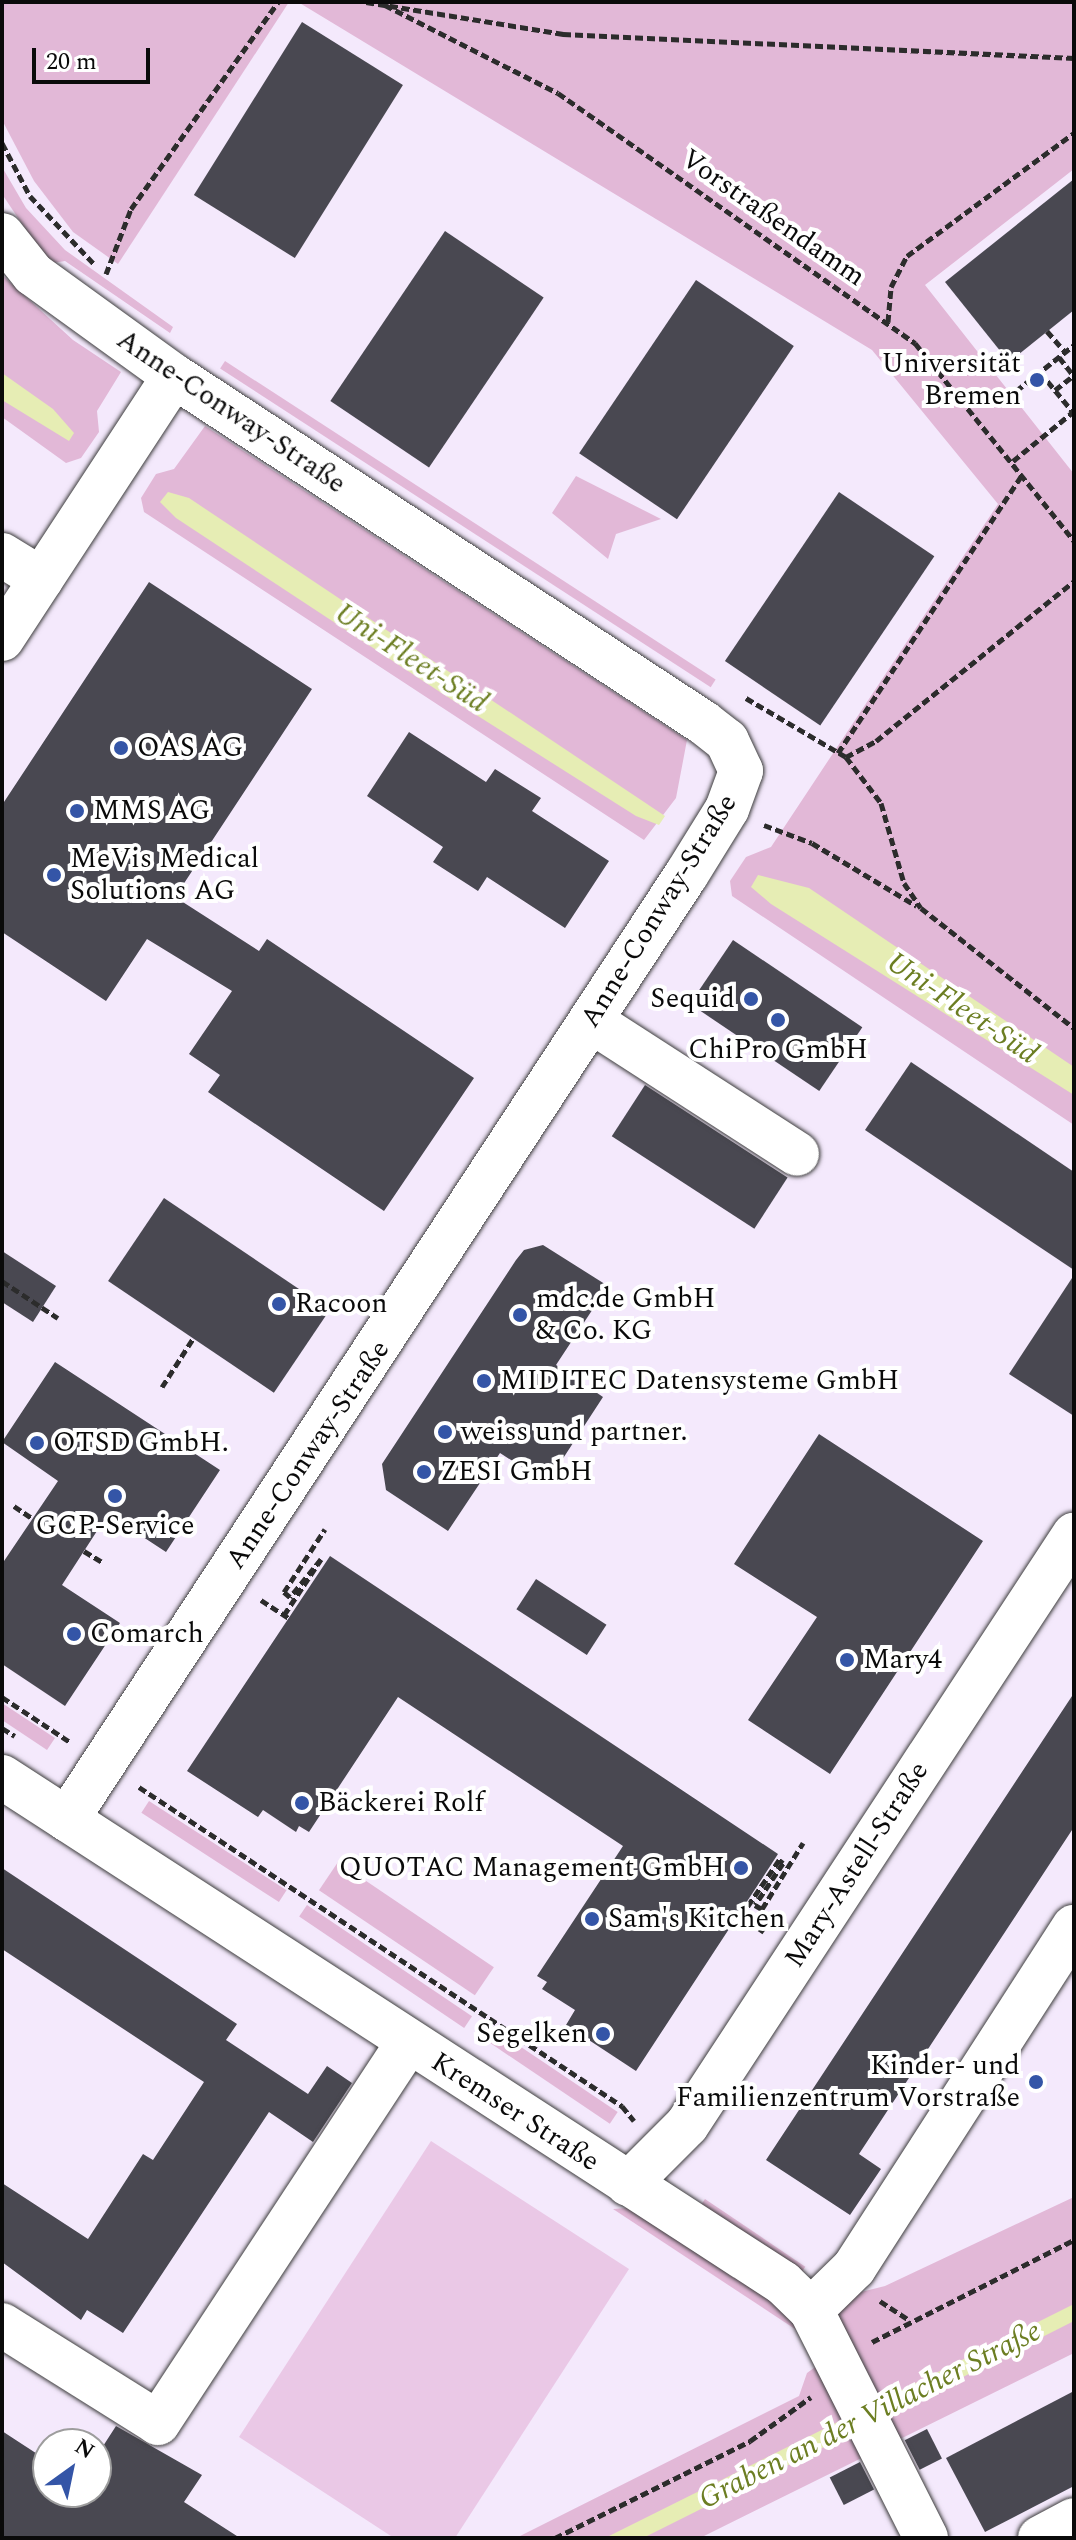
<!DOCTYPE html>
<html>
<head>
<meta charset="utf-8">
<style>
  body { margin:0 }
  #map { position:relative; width:1076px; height:2540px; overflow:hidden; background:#f4e9fc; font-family:Spectral,serif }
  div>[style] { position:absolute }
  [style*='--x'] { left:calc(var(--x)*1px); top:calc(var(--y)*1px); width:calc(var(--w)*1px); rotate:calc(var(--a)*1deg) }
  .green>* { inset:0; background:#e2b8d7; transform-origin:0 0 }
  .pitch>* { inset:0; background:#eac8e6 }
  .water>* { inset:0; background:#e6edb4 }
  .building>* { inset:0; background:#494851; transform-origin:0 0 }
  .path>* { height:5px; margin-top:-2.5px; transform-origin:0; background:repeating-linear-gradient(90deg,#2c2c2c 0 8px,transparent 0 12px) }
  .roads { filter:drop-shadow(0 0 2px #3d3d3d) drop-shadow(0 0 2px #3d3d3d) }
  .minor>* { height:44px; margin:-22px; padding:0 22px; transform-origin:22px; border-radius:22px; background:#fff }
  .dots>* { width:22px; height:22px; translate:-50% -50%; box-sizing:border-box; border:4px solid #fff; border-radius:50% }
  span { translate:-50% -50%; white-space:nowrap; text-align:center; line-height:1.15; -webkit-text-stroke:8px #fff; paint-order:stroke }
  .street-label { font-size:28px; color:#0a0a0a }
  .poi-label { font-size:28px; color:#0a0a0a }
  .right { translate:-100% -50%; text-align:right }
  .left { translate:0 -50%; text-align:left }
  .water-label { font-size:30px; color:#6c7e22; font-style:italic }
  .frame { position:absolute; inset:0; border:4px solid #0a0a0a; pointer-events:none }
  .north { position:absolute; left:32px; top:2428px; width:80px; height:80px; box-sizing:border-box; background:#fff; border:2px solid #9d9d9d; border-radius:50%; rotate:33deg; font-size:22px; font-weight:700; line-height:32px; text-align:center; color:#0a0a0a }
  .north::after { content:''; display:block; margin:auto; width:28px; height:36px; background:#3455a7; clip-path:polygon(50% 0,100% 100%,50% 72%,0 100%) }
  .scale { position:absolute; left:32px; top:48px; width:118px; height:36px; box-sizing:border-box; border:4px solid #0a0a0a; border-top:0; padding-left:10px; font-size:24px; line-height:28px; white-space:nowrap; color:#0a0a0a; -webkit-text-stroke:6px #fff; paint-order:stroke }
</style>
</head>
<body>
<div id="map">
  <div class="green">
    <div style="clip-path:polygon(2px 2px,289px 2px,118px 264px,73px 232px,34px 181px,2px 120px)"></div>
    <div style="clip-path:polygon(298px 2px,1074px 3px,1074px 169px,925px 285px,1074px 474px,1074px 1125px,732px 896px,730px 881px,746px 857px,771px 847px,998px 504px,872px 350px)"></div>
    <div style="clip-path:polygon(2px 167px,26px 208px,65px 250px,173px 327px,170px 333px,65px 261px,53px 263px,40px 251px,2px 194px)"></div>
    <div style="clip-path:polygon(2px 275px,73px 340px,121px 372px,97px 411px,99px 432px,81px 458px,66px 463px,2px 417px)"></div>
    <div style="left:225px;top:361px;width:585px;height:9px;rotate:33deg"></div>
    <div style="clip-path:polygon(205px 426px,687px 740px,676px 798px,644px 840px,144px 512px,141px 498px,156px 474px,174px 469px)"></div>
    <div style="clip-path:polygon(576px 476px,661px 519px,616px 534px,608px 559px,552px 513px)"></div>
    <div style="clip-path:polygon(2px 1703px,55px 1738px,47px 1750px,2px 1720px)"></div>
    <div style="left:149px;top:1801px;width:164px;height:14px;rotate:33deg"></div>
    <div style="left:338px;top:1862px;width:188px;height:34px;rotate:34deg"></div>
    <div style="left:307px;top:1905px;width:199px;height:14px;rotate:34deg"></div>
    <div style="left:490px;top:2026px;width:154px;height:14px;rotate:34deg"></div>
    <div style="clip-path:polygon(1074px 2197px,1074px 2353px,700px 2538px,516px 2538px,799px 2396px,807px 2373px,848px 2343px,834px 2310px,845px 2296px,885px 2286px)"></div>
    <div style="left:705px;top:2199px;width:121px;height:15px;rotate:34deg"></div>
    <div style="clip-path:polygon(641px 2207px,777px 2299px,801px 2333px,613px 2209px)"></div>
  </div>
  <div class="pitch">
    <div style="clip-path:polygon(431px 2141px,629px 2269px,455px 2538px,394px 2538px,239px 2437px)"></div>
  </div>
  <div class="water">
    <div style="clip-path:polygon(2px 373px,53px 409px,74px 433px,69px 441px,2px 400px)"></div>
    <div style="clip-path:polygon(168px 492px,189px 498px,665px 816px,659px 825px,636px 816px,440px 692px,176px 518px,160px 502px)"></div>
    <div style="clip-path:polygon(758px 875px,809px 888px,1074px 1067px,1074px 1095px,771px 904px,751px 887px)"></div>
    <div style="clip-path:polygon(1074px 2304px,1074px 2321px,691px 2514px,643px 2538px,605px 2538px)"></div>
  </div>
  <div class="building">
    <div style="left:302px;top:22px;width:119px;height:204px;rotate:32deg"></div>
    <div style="clip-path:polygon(1074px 179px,1074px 310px,1009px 362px,945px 282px)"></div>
    <div style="left:445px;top:231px;width:119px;height:205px;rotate:34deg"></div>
    <div style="left:696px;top:280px;width:118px;height:209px;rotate:34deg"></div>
    <div style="left:839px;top:492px;width:115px;height:204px;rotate:34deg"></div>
    <div style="clip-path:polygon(149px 582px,312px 689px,175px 897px,259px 951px,267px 939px,474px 1078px,384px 1211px,208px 1092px,220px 1075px,189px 1054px,232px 991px,147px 939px,106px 1001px,2px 932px,2px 805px)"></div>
    <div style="clip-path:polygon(409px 732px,486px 782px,495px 769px,541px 798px,532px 811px,609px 861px,565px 928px,487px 877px,478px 891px,433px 862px,443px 847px,367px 796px)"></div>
    <div style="left:733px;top:940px;width:156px;height:77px;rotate:34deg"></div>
    <div style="clip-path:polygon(911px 1062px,1074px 1172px,1074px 1270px,865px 1130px)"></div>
    <div style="left:645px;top:1085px;width:170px;height:61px;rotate:33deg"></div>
    <div style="left:164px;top:1198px;width:200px;height:100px;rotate:34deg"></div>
    <div style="clip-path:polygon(543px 1245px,608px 1286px,556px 1365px,603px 1397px,547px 1483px,500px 1453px,448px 1531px,386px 1490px,382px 1464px,516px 1260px,524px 1250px)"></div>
    <div style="clip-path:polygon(2px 1251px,56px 1286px,33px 1322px,2px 1302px)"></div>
    <div style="clip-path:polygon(1074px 1275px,1074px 1416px,1009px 1374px)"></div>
    <div style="clip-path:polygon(55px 1362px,220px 1470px,166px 1552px,108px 1514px,62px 1585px,120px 1623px,65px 1706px,2px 1664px,2px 1564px,58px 1481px,2px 1442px)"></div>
    <div style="clip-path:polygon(819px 1434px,983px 1541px,830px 1774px,748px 1720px,817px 1617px,734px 1564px)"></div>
    <div style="clip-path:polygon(330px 1556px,778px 1854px,636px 2071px,566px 2025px,575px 2010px,542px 1989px,547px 1982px,537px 1976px,623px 1846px,398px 1697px,309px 1832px,299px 1826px,296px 1832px,263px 1810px,258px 1817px,187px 1771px)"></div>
    <div style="left:536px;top:1579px;width:84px;height:36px;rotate:33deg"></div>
    <div style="clip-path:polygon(1074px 1693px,1074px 1827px,859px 2154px,881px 2169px,850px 2215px,766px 2160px)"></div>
    <div style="clip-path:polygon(2px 1868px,237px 2024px,226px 2040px,308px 2094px,327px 2066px,352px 2083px,313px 2142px,269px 2112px,123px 2333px,87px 2310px,81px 2320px,2px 2262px,2px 2183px,88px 2239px,143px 2154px,153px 2160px,204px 2082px,2px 1949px)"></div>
    <div style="clip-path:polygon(1074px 2391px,1074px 2486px,985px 2532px,946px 2458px)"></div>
    <div style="clip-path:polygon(116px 2426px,202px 2475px,184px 2502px,240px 2538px,2px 2538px,2px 2431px,48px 2461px,48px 2492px,96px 2492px,96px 2457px)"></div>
    <div style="left:927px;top:2429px;width:33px;height:25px;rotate:63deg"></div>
    <div style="left:860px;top:2462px;width:31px;height:34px;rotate:63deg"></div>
  </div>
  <div class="path">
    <div style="--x:366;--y:2;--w:200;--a:9.2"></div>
    <div style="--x:563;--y:34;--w:512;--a:2.69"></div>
    <div style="--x:385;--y:5;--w:194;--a:27"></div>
    <div style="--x:558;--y:93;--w:436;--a:35"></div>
    <div style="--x:915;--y:343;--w:254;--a:51.2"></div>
    <div style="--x:2;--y:143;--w:60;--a:62.2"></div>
    <div style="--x:30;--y:196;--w:95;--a:46.7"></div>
    <div style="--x:106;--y:274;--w:70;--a:-69"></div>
    <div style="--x:131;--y:209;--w:254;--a:-54.6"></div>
    <div style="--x:888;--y:322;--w:35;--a:-85"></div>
    <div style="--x:891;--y:287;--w:35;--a:-63"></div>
    <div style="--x:907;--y:256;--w:207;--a:-36.4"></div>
    <div style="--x:1047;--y:331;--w:28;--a:49"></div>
    <div style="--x:1059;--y:357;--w:24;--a:52"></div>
    <div style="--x:1040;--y:372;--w:52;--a:50.5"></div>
    <div style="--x:1055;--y:390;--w:24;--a:-38"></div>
    <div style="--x:1016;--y:391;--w:74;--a:-38.4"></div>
    <div style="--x:1013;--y:461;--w:79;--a:-39.3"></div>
    <div style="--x:746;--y:698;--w:116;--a:30.5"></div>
    <div style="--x:846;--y:757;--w:58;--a:52.7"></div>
    <div style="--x:881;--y:803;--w:83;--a:74"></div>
    <div style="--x:904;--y:883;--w:30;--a:56"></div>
    <div style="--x:921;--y:908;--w:194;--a:38.1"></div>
    <div style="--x:838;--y:753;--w:335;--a:-56.5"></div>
    <div style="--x:846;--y:757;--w:34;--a:-28"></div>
    <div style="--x:876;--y:741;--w:255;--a:-38.9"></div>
    <div style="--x:764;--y:825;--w:51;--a:20.6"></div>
    <div style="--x:812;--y:843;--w:122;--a:31"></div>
    <div style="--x:2;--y:1281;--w:67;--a:33.5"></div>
    <div style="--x:162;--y:1387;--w:59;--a:-57.4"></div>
    <div style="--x:14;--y:1506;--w:23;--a:34"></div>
    <div style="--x:84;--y:1551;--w:21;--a:31"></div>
    <div style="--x:261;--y:1600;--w:33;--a:33"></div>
    <div style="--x:284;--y:1615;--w:67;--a:-56.5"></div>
    <div style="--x:321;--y:1559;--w:49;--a:129.2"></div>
    <div style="--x:290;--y:1597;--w:8;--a:-140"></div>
    <div style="--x:284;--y:1592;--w:75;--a:-56.9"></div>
    <div style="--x:2;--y:1697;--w:82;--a:33.5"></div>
    <div style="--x:2;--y:1728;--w:15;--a:32"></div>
    <div style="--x:139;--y:1787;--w:579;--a:33.44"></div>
    <div style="--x:622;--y:2106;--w:19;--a:51"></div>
    <div style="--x:739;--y:1915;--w:30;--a:34"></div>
    <div style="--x:741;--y:1916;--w:68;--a:-55.8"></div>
    <div style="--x:779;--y:1860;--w:5;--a:37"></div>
    <div style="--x:783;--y:1863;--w:50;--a:123.7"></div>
    <div style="--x:755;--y:1905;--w:8;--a:30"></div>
    <div style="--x:762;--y:1909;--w:78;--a:-58.2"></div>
    <div style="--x:880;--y:2301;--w:35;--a:33"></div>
    <div style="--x:872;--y:2342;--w:226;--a:-26.8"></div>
    <div style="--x:555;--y:2538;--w:218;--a:-26.4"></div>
    <div style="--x:750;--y:2441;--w:75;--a:-35.8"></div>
  </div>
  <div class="roads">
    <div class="minor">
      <div style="--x:2;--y:235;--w:50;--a:51.5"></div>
      <div style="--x:33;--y:274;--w:174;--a:35.9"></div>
      <div style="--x:174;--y:376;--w:633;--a:33.21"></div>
      <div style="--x:704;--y:723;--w:29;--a:38"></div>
      <div style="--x:727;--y:741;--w:33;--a:65"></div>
      <div style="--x:741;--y:771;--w:40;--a:110.2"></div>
      <div style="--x:727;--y:809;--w:78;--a:121.8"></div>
      <div style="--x:686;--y:875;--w:1129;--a:123.25"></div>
      <div style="--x:2;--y:555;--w:46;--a:31.6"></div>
      <div style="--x:2;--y:639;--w:314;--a:-56.8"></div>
      <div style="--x:591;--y:1021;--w:245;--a:32.8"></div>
      <div style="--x:2;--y:1777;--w:931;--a:32.94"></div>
      <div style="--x:783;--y:2283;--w:39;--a:44"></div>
      <div style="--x:811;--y:2310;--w:255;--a:63.2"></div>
      <div style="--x:628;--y:2184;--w:83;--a:-45"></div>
      <div style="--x:687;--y:2125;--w:706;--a:-56.74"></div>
      <div style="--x:811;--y:2310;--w:60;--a:-44.3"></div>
      <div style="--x:854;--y:2268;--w:406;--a:-57.2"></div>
      <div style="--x:2;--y:2325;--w:184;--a:32.1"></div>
      <div style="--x:158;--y:2423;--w:455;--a:-56.7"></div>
      <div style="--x:1040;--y:2538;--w:38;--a:-28"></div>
    </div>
  </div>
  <div class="dots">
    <div style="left:1037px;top:380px;background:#3455a7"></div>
    <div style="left:121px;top:748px;background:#3455a7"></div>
    <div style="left:77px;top:811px;background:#3455a7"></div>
    <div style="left:54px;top:875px;background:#3455a7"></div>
    <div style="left:751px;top:999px;background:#3455a7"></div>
    <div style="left:778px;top:1020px;background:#3455a7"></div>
    <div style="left:279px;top:1304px;background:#3455a7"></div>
    <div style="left:520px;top:1315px;background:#3455a7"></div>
    <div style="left:484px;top:1381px;background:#3455a7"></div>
    <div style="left:445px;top:1432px;background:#3455a7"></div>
    <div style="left:37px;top:1443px;background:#3455a7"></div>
    <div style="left:424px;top:1472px;background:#3455a7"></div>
    <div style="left:115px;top:1496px;background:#3455a7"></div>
    <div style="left:74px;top:1634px;background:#3455a7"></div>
    <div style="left:847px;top:1660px;background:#3455a7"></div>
    <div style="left:302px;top:1803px;background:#3455a7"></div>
    <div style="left:741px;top:1868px;background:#3455a7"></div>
    <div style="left:592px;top:1919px;background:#3455a7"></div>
    <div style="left:603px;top:2034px;background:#3455a7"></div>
    <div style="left:1036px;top:2082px;background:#3455a7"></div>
  </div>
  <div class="street-label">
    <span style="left:773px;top:218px;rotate:35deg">Vorstraßendamm</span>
    <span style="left:231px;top:412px;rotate:34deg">Anne-Conway-Straße</span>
    <span style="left:659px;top:911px;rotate:-58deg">Anne-Conway-Straße</span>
    <span style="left:308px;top:1455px;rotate:-56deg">Anne-Conway-Straße</span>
    <span style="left:857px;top:1865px;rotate:-57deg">Mary-Astell-Straße</span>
    <span style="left:515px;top:2112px;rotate:33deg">Kremser Straße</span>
  </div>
  <div class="poi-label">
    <span class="right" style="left:1021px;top:380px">Universität<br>Bremen</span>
    <span class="left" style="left:137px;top:748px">OAS AG</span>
    <span class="left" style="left:93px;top:811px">MMS AG</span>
    <span class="left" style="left:70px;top:875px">MeVis Medical<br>Solutions AG</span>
    <span class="right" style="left:735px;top:999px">Sequid</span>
    <span style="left:778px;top:1050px">ChiPro GmbH</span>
    <span class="left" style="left:536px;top:1315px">mdc.de GmbH<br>&amp; Co. KG</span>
    <span class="left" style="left:295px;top:1304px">Racoon</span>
    <span class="left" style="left:500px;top:1381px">MIDITEC Datensysteme GmbH</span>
    <span class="left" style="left:461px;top:1432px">weiss und partner.</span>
    <span class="left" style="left:53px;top:1443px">OTSD GmbH.</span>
    <span class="left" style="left:440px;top:1472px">ZESI GmbH</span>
    <span style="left:115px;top:1526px">GCP-Service</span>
    <span class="left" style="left:90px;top:1634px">Comarch</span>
    <span class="left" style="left:863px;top:1660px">Mary4</span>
    <span class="left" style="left:318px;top:1803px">Bäckerei Rolf</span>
    <span class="right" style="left:725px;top:1868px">QUOTAC Management GmbH</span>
    <span class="left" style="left:608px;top:1919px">Sam's Kitchen</span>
    <span class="right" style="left:587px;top:2034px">Segelken</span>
    <span class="right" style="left:1020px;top:2082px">Kinder- und<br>Familienzentrum Vorstraße</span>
  </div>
  <div class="water-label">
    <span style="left:411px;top:658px;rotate:33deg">Uni-Fleet-Süd</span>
    <span style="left:962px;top:1008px;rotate:34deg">Uni-Fleet-Süd</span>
    <span style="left:870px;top:2415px;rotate:-27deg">Graben an der Villacher Straße</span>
  </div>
  <div class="frame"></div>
  <div class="north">N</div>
  <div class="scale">20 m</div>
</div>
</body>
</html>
